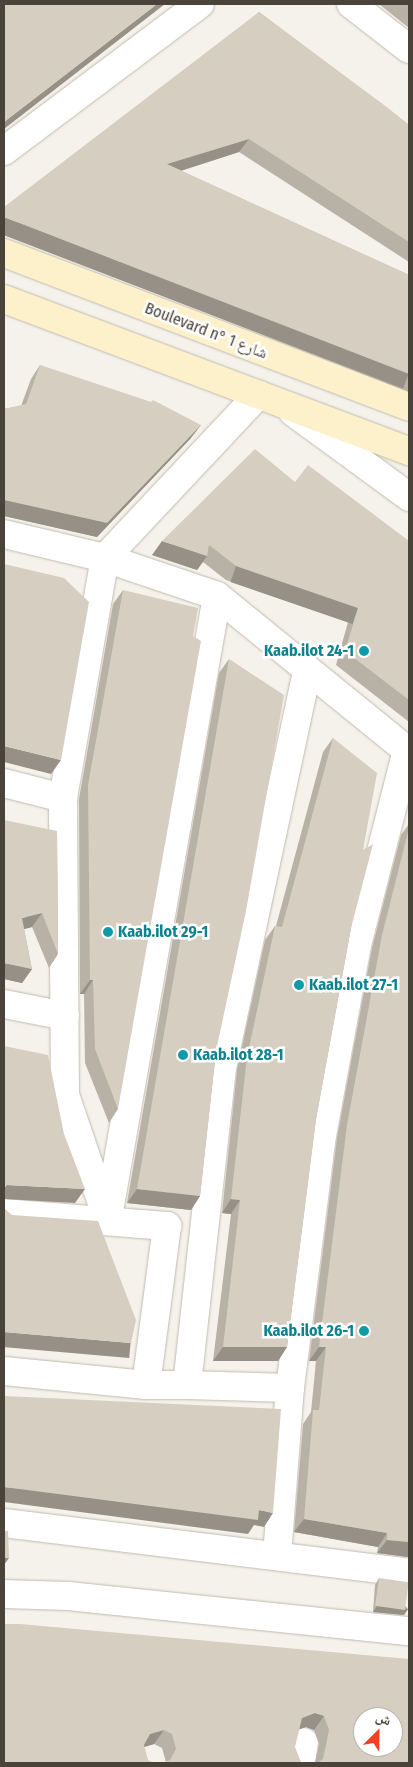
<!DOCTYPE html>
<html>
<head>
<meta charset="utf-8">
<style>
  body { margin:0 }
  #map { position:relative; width:413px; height:1767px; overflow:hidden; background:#f5f2eb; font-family:"Fira Sans Condensed","Noto Naskh Arabic",sans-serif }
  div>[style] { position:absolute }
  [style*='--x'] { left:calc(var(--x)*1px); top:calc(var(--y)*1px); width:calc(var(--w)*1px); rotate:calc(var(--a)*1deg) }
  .roads { filter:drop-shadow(0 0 1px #c0baad) drop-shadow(0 0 1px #c0baad) }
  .street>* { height:28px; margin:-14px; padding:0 14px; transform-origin:14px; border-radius:14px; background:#fff }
  .secondary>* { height:28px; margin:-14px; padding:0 14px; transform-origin:14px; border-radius:14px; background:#fdf1cc }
  .wall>* { inset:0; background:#b8b1a5 }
  .shaded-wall>* { inset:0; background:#969086; transform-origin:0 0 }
  .building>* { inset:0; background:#d6cec0; transform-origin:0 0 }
  .dots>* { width:14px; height:14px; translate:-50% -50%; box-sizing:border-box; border:2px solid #fff; border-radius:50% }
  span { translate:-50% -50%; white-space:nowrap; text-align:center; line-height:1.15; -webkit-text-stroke:5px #fff; paint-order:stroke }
  .street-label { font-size:16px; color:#494339 }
  .culture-label { font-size:16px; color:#0d838f; font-weight:700 }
  .right { translate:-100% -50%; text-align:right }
  .left { translate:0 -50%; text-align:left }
  .frame { position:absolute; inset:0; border:5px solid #494339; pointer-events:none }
  .north { position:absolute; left:353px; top:1707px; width:50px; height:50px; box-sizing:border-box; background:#fff; border:1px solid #b6b4b0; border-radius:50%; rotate:23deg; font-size:14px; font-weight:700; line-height:20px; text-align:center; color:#494339 }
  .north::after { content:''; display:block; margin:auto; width:18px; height:22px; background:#f54122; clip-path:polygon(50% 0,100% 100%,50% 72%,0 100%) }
</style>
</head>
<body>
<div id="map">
  <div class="roads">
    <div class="street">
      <div style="--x:351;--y:4;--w:73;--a:37.8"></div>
      <div style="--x:4;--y:151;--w:245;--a:-36.9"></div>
      <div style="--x:293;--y:412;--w:144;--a:36.2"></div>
      <div style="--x:4;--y:534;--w:104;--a:13.4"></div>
      <div style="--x:105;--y:558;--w:118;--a:18.7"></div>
      <div style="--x:217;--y:596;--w:247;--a:39.1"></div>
      <div style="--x:4;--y:783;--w:61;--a:14.3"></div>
      <div style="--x:4;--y:1004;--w:62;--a:11.1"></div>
      <div style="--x:4;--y:1213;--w:164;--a:4.6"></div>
      <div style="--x:167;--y:1226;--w:160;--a:97.5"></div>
      <div style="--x:146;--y:1385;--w:41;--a:0"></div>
      <div style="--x:187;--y:1385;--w:319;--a:-83.7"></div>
      <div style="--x:222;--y:1068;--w:406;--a:-77.9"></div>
      <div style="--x:108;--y:1217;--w:630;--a:-80.04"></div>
      <div style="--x:108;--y:1221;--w:133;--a:-108.8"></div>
      <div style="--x:65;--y:1095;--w:297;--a:-90.4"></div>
      <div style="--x:63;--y:798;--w:244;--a:-80.1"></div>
      <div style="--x:105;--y:558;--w:224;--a:-46.8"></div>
      <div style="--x:4;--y:1371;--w:143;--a:5.6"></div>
      <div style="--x:187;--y:1385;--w:103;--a:1.7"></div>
      <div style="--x:4;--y:1523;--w:408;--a:7"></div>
      <div style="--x:277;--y:1556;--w:169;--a:-85.6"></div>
      <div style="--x:290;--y:1388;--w:254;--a:-82.8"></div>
      <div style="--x:322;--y:1136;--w:194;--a:-79.6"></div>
      <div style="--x:357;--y:945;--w:201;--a:-75.6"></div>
      <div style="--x:4;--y:1594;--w:64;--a:1.8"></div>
      <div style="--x:68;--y:1596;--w:343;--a:5.9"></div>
      <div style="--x:301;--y:1763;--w:21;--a:-82"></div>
    </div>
    <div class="secondary">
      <div style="--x:4;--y:253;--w:433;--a:20.8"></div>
      <div style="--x:4;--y:299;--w:433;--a:20.6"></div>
    </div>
  </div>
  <div class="wall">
    <div style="clip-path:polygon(379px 4px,409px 4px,409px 28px)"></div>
    <div style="clip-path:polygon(259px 12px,409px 125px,409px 262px,239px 152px,181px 171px,409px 275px,409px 392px,4px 234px)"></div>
    <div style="clip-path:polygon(40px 365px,191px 438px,97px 537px,4px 516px,4px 409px,21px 406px,31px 379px)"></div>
    <div style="clip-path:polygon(295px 482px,409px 541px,409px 722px,336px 665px,348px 622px,226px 580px,203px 562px,197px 570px,152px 555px)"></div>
    <div style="clip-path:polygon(123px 590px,118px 1109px,109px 1123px,85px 1063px,84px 994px,80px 994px,79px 799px,113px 604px)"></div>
    <div style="clip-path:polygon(229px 659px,216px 1051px,200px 1196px,191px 1210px,127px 1203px,219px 673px)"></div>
    <div style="clip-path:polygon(333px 738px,363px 850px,351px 928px,316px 1119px,287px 1347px,278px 1361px,213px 1361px,231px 1214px,222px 1213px,237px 1070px,265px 940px,275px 926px,276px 926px,323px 752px)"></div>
    <div style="clip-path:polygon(409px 824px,409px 1555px,408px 1557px,377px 1553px,378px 1547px,294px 1532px,303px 1424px,311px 1412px,316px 1361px,309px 1361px,337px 1138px,372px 948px,401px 835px)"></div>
    <div style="clip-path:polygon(57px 831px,58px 954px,49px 968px,32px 927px,24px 929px,32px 969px,22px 983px,4px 979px)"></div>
    <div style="clip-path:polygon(379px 1578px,408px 1609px,404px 1615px,373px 1612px,375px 1585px)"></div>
    <div style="clip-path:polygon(409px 1659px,409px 1763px,315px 1763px,319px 1744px,314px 1730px,306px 1727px,166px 1762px,162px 1748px,154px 1744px,145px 1747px,4px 1763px)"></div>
  </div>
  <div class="shaded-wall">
    <div style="clip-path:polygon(157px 4px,165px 4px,4px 129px,4px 122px)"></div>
    <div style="clip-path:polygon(249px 139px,239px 152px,158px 178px,167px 164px)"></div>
    <div style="left:4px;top:217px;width:434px;height:17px;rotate:21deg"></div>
    <div style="clip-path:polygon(201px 425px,191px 438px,97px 537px,4px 516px,4px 500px)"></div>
    <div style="clip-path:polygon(162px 541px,207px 556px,197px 570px,152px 555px)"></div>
    <div style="left:236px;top:566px;width:129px;height:17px;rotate:19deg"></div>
    <div style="clip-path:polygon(4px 746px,61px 760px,51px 774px,4px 762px)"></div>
    <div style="clip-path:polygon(42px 913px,32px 927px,13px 932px,22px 918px)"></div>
    <div style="clip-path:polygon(4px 963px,32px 969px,22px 983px,4px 979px)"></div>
    <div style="clip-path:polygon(90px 980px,93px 980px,84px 994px,80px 994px)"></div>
    <div style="clip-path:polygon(7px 1185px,85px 1189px,75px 1203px,4px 1199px,4px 1188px)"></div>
    <div style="clip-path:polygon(137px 1189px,200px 1196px,191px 1210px,127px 1203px)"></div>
    <div style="clip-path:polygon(231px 1199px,240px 1200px,231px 1214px,222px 1213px)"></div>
    <div style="left:4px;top:1332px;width:127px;height:15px;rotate:5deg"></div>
    <div style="clip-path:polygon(223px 1347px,287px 1347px,278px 1361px,213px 1361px)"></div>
    <div style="clip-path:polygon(319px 1347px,326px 1347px,316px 1361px,309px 1361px)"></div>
    <div style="clip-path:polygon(4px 1487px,259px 1510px,273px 1513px,264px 1527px,254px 1525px,248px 1534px,4px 1502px)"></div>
    <div style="clip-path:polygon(304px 1519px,387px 1533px,378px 1547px,294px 1532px)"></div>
    <div style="clip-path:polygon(387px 1540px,409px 1542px,409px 1555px,408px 1557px,377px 1553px)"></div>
    <div style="clip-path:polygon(4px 1558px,9px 1558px,4px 1565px)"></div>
    <div style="clip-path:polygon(377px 1606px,408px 1609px,404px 1615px,373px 1612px)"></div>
    <div style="clip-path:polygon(315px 1713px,324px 1716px,314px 1730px,306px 1727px,292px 1732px,302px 1718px)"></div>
    <div style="clip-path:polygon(164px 1730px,154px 1744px,140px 1748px,150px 1734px)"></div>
  </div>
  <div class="building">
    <div style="clip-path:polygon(4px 4px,157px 4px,4px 122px)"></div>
    <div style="clip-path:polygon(259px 12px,388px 108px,409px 125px,409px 242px,249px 139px,167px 164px,409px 275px,409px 374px,4px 217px,4px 207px)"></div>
    <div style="clip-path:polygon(40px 365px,151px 402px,153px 400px,201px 425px,107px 523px,4px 500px,4px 409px,26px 404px)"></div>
    <div style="clip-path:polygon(255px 449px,295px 482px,308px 465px,409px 541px,409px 700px,345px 651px,358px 608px,236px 566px,209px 545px,207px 556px,162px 541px)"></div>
    <div style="clip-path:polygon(4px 564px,64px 578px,89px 602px,61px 760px,4px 746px)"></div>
    <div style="clip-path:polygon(123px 590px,198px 608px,193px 636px,201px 641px,118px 1109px,95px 1049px,93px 980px,90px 980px,88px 785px)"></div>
    <div style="clip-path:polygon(229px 659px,284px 695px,246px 911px,216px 1051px,200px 1196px,137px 1189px)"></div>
    <div style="clip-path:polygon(333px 738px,377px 773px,363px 850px,373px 844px,351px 928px,316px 1119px,287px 1347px,223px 1347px,240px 1200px,231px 1199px,247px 1057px,275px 926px,282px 927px)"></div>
    <div style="clip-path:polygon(4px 820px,57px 831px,58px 954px,42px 913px,22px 918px,32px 969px,4px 963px)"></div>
    <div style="clip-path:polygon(409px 828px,409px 1542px,387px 1540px,387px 1533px,304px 1519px,313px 1410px,319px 1410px,326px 1347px,319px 1347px,347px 1125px,382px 935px)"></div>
    <div style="clip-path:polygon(4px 1046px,48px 1055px,64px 1134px,85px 1189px,7px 1185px,4px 1188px)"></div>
    <div style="clip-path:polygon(4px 1208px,12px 1215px,98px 1221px,136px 1320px,131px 1343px,4px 1332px)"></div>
    <div style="clip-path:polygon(4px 1396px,281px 1409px,273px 1513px,259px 1510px,258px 1520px,4px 1487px)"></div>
    <div style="clip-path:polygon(4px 1531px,8px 1531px,9px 1558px,4px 1558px)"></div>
    <div style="left:379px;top:1578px;width:30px;height:28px;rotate:8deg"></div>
    <div style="clip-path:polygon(evenodd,4px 1624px,20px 1624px,409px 1659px,409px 1763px,317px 1763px,323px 1759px,329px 1730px,324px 1716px,315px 1713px,302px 1718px,295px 1747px,301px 1762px,312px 1763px,160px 1763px,170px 1760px,176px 1749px,172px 1734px,164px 1730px,150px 1734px,144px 1745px,148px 1760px,154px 1763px,4px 1763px,4px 1624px,363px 1717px,393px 1717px,393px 1747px,363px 1747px,363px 1717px)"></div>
  </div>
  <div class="dots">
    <div style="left:364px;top:651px;background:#0f9aa8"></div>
    <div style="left:108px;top:932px;background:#0f9aa8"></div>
    <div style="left:299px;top:985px;background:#0f9aa8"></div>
    <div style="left:183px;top:1055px;background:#0f9aa8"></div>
    <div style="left:364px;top:1331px;background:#0f9aa8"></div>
  </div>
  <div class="street-label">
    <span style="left:206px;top:331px;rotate:21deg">Boulevard n° شارع 1</span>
  </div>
  <div class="culture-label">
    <span class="right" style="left:354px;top:651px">Kaab.ilot 24-1</span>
    <span class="left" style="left:118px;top:932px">Kaab.ilot 29-1</span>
    <span class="left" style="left:309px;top:985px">Kaab.ilot 27-1</span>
    <span class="left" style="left:193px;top:1055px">Kaab.ilot 28-1</span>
    <span class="right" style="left:354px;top:1331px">Kaab.ilot 26-1</span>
  </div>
  <div class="frame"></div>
  <div class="north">ش</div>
</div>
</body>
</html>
